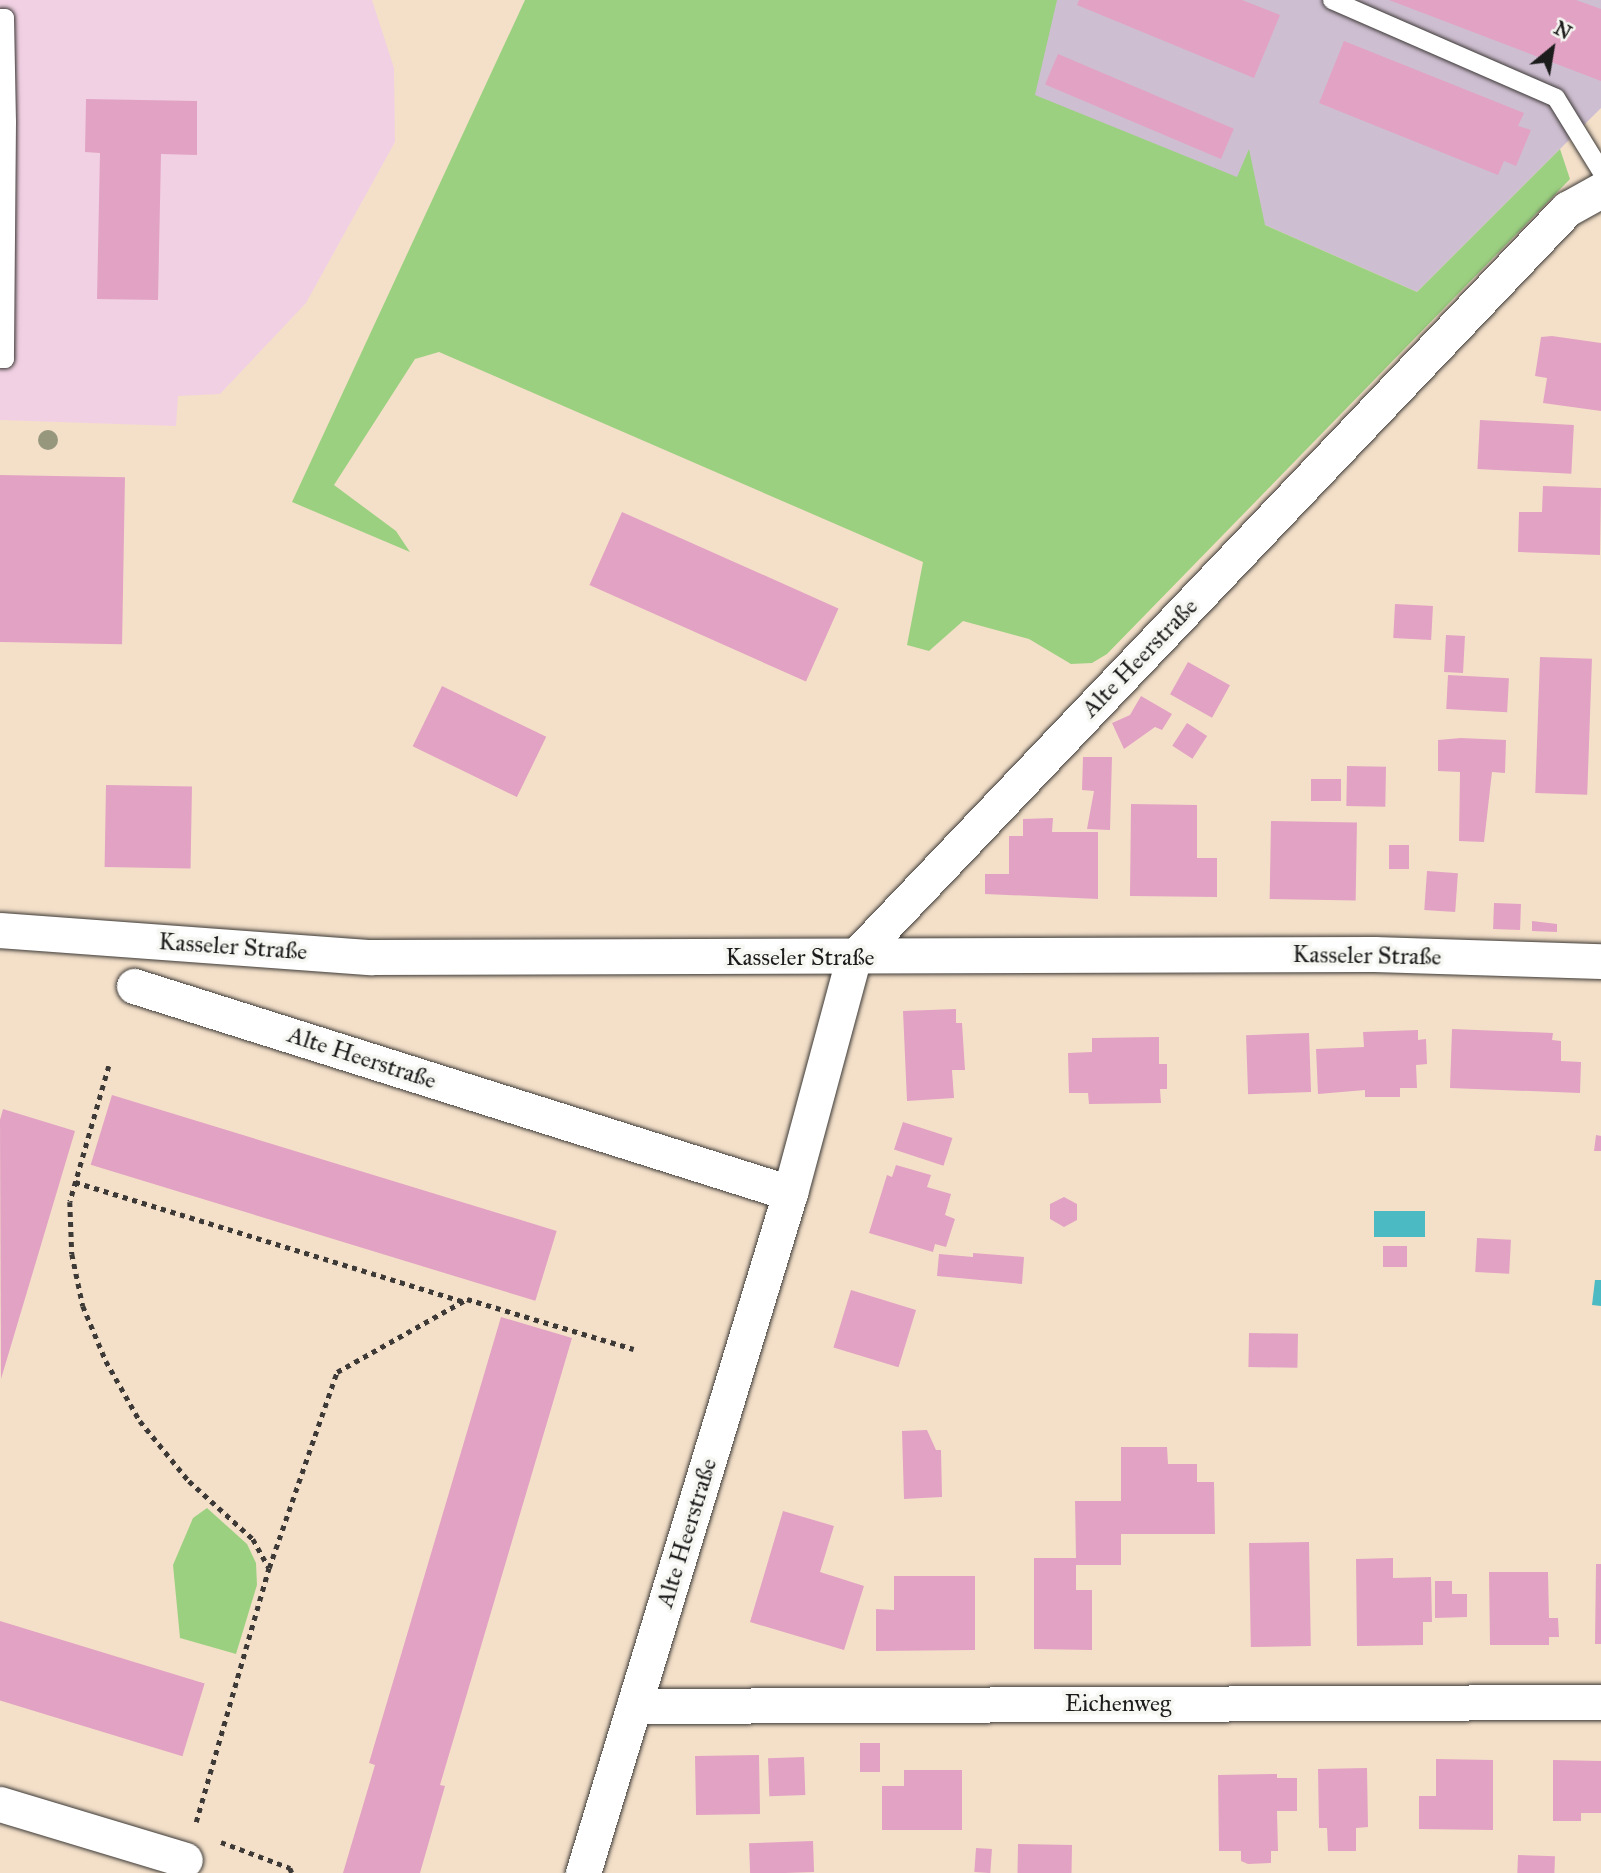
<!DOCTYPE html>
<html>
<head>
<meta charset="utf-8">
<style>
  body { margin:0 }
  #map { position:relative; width:1601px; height:1873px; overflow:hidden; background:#f4e0c9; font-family:"IM FELL Great Primer",serif }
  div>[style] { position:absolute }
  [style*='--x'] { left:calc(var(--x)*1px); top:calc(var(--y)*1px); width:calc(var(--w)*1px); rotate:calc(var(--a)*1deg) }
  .built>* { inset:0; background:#f1d0e3 }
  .industrial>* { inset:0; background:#cebed1 }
  .green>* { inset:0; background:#9cd081 }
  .water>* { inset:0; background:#4cbac3; transform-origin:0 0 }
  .building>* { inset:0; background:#e2a2c3; transform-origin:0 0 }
  .path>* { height:4.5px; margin-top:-2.25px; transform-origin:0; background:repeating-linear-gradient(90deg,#3c3936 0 5px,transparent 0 10px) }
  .roads { filter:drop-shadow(0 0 2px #3c3936) drop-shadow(0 0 2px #3c3936) }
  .service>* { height:18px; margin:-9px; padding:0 9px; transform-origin:9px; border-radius:9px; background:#fff }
  .minor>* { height:35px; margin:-17.5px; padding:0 17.5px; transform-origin:17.5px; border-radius:17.5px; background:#fff }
  .trees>* { width:20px; height:20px; margin:-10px; border-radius:50%; background:#96977d }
  span { translate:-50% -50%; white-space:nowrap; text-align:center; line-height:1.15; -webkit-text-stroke:7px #f6f6f2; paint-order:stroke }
  .street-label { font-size:24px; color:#1c1c1c }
  .north { position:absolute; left:1517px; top:14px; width:70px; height:70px; -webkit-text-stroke:5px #f6f6f2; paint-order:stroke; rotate:30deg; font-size:19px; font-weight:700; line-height:28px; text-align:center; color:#1c1c1c }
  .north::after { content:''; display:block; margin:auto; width:24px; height:32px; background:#1c1c1c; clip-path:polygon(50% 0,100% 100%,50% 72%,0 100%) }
</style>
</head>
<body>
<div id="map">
  <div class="built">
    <div style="clip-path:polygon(0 0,372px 0,394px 68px,395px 142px,306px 303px,220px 394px,178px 396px,176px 426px,0 420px)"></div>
  </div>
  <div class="industrial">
    <div style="clip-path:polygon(1053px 0,1601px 0,1601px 108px,1417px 292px,1265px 225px,1031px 96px)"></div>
  </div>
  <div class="green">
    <div style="clip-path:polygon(525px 0,1057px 0,1035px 95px,1237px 177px,1249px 149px,1265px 225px,1417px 292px,1560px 149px,1570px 179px,1107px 654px,1092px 663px,1071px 664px,1029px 639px,963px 621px,929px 651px,907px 645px,923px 562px,439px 352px,415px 359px,334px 485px,396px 531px,410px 552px,292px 502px)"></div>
    <div style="clip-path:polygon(207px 1508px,247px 1544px,256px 1563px,257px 1585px,236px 1654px,180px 1638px,173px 1565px,193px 1518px)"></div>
  </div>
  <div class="water">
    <div style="left:1425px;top:1211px;width:26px;height:51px;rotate:90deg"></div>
    <div style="clip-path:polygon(1595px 1280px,1601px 1280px,1601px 1306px,1592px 1305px)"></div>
  </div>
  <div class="building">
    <div style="clip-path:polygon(1079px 0,1242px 0,1280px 15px,1254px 78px,1077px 5px)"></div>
    <div style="clip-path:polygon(1389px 0,1576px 0,1601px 9px,1601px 81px)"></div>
    <div style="clip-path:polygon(1344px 41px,1524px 113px,1518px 126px,1531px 130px,1516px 166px,1504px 161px,1498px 175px,1319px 103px)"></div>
    <div style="left:1058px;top:54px;width:191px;height:33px;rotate:23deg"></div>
    <div style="clip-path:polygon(86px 99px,197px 101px,197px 155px,161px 154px,158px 300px,97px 299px,100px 153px,85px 152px)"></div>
    <div style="clip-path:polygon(1552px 336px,1601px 343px,1601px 411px,1543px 403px,1547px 378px,1535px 376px,1541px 337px)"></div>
    <div style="left:1480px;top:420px;width:94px;height:49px;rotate:3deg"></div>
    <div style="left:0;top:475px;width:125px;height:167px;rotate:1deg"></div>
    <div style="clip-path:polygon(1543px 486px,1601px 488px,1600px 555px,1518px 552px,1519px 512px,1542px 512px)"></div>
    <div style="left:622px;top:512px;width:237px;height:80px;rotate:24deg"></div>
    <div style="left:1395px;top:604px;width:38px;height:34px;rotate:3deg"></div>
    <div style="left:1446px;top:635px;width:19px;height:37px;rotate:3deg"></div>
    <div style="left:1540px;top:657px;width:52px;height:136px;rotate:2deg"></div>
    <div style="left:1188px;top:662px;width:48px;height:37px;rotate:29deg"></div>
    <div style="left:1448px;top:675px;width:61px;height:34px;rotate:3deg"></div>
    <div style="left:442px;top:686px;width:116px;height:67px;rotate:26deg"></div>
    <div style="clip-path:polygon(1141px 696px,1172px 714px,1162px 730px,1155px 727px,1124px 749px,1112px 723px,1130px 715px)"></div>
    <div style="left:1187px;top:723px;width:24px;height:27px;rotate:33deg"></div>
    <div style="clip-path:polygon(1461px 738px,1506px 740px,1505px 773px,1492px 772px,1484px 842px,1459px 841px,1460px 772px,1438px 771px,1438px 740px)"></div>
    <div style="clip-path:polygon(1083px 757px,1112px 757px,1110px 830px,1087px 829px,1094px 791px,1082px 790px)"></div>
    <div style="left:1347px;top:766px;width:39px;height:40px;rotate:1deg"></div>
    <div style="left:1311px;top:779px;width:30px;height:22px"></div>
    <div style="left:106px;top:785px;width:86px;height:82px;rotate:1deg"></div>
    <div style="clip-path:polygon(1131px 804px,1197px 805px,1197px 858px,1217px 858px,1217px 897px,1130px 896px)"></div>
    <div style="clip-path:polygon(1053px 818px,1052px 832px,1098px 832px,1098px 899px,985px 894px,985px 874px,1009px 874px,1009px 836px,1023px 836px,1023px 819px)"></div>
    <div style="left:1271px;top:821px;width:86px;height:78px;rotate:1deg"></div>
    <div style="left:1389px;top:845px;width:20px;height:24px"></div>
    <div style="left:1427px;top:871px;width:31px;height:39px;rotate:4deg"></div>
    <div style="left:1494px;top:903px;width:27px;height:26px;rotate:2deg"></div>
    <div style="clip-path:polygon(1532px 921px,1557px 924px,1557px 932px,1532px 931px)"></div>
    <div style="clip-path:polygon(956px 1009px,956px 1023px,962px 1023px,965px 1070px,952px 1070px,954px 1098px,907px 1101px,903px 1011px)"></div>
    <div style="clip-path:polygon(1452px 1029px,1553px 1033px,1552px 1040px,1561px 1041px,1561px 1061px,1581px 1062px,1580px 1093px,1450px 1088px)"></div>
    <div style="clip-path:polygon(1418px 1030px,1418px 1040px,1426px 1039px,1427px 1064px,1416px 1065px,1417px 1088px,1400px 1088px,1400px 1097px,1365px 1097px,1365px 1090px,1318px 1094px,1316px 1049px,1364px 1047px,1363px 1032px)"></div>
    <div style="left:1309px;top:1033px;width:59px;height:63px;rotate:88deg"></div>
    <div style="clip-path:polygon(1159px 1037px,1159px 1064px,1167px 1064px,1167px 1089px,1160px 1089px,1161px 1103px,1089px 1104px,1088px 1093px,1069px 1093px,1068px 1053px,1092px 1052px,1092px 1038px)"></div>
    <div style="left:112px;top:1095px;width:465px;height:73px;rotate:17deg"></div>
    <div style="clip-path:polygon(3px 1109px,75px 1131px,1px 1379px,0 1120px)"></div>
    <div style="left:903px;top:1122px;width:52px;height:29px;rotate:18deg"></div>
    <div style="clip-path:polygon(1596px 1135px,1601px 1136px,1601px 1151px,1594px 1151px)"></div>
    <div style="clip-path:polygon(896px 1165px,931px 1175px,927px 1187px,951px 1194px,945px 1215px,955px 1219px,946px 1247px,935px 1244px,933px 1252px,869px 1233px,887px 1175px,892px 1177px)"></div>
    <div style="clip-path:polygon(1064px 1197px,1077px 1204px,1077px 1220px,1064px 1227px,1050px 1219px,1050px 1204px)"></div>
    <div style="left:1477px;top:1238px;width:34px;height:34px;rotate:3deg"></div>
    <div style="left:1383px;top:1246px;width:24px;height:21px"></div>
    <div style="clip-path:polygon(973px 1253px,1024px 1257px,1022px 1284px,937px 1276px,939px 1254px,973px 1257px)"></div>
    <div style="left:851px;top:1290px;width:68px;height:60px;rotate:17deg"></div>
    <div style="clip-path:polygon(501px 1317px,572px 1338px,440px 1785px,445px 1786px,420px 1873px,343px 1873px,375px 1765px,369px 1763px)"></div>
    <div style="left:1249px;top:1333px;width:49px;height:34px;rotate:1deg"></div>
    <div style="clip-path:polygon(927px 1430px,936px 1450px,941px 1450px,942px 1497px,904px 1499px,902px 1431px)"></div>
    <div style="clip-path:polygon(1121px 1447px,1167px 1447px,1168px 1464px,1197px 1464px,1197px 1482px,1214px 1482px,1215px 1534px,1121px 1534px,1121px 1565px,1076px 1565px,1076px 1590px,1092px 1590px,1092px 1650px,1034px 1649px,1034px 1558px,1076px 1558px,1075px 1501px,1121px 1501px)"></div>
    <div style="clip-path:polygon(783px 1511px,834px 1526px,820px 1572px,864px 1586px,844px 1650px,750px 1622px)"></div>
    <div style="left:1309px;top:1542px;width:104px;height:60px;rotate:89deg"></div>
    <div style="clip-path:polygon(1393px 1558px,1393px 1578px,1431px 1577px,1432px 1622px,1423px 1622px,1423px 1645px,1357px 1646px,1356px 1559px)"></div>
    <div style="clip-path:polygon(1596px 1564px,1601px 1564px,1601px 1644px,1595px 1644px)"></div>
    <div style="clip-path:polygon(1489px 1572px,1548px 1572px,1549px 1618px,1558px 1618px,1559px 1637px,1549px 1637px,1549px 1645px,1490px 1645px)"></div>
    <div style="clip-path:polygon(894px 1576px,975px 1576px,975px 1650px,876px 1651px,876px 1609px,894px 1610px)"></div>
    <div style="clip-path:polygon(1435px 1581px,1452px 1581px,1452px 1594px,1467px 1594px,1467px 1617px,1435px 1618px)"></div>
    <div style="left:0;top:1621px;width:214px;height:76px;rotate:17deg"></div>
    <div style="left:860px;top:1743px;width:20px;height:29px"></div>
    <div style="left:759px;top:1755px;width:59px;height:64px;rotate:89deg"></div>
    <div style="left:804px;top:1757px;width:38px;height:36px;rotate:88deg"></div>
    <div style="clip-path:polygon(1436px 1759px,1493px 1760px,1493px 1830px,1419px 1829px,1419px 1796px,1436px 1796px)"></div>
    <div style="clip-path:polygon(1553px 1760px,1601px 1761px,1601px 1813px,1581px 1813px,1581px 1821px,1553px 1821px)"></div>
    <div style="clip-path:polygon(1367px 1768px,1368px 1827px,1356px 1828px,1356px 1851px,1328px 1851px,1327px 1828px,1319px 1828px,1318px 1769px)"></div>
    <div style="clip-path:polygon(904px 1770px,962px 1770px,962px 1830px,882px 1830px,882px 1786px,904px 1786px)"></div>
    <div style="clip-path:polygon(1277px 1774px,1277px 1778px,1297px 1778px,1297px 1811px,1277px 1811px,1278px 1851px,1271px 1851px,1271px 1863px,1248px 1864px,1241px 1861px,1241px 1851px,1219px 1851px,1218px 1775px)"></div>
    <div style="left:813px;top:1841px;width:31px;height:64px;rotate:88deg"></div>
    <div style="left:1018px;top:1844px;width:54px;height:29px;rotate:1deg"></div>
    <div style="left:976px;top:1848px;width:16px;height:24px;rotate:4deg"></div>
    <div style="left:1518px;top:1855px;width:37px;height:18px;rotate:2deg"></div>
  </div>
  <div class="path">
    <div style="--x:109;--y:1066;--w:141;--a:106"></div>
    <div style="--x:70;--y:1202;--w:52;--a:87.8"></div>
    <div style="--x:72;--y:1254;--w:53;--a:78.1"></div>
    <div style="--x:83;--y:1306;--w:60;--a:67.3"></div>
    <div style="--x:106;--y:1361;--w:69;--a:60.5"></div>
    <div style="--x:140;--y:1421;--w:77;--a:50.8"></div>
    <div style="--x:189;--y:1481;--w:86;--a:42.2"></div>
    <div style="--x:253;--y:1539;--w:33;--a:61"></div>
    <div style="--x:75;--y:1182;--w:405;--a:17.1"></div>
    <div style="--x:196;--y:1822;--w:264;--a:-74"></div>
    <div style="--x:269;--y:1568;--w:207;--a:-70.9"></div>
    <div style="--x:337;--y:1372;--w:149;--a:-29.3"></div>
    <div style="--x:467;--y:1299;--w:174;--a:16.7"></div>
    <div style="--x:221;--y:1842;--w:74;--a:20.6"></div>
    <div style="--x:290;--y:1868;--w:5;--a:68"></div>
  </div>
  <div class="roads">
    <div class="service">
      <div style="--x:1332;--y:0;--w:244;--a:23.6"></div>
      <div style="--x:1556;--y:98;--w:86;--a:58.3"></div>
      <div style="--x:0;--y:18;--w:5;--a:0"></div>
      <div style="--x:5;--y:18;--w:104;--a:88.9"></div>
      <div style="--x:7;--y:122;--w:237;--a:90.5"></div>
      <div style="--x:5;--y:359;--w:5;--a:180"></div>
    </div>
    <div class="minor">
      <div style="--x:0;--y:930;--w:371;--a:4.2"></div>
      <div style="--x:370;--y:957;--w:1004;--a:-0.17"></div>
      <div style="--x:1374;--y:954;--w:227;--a:1.8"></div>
      <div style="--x:134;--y:986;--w:688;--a:17.51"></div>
      <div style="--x:634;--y:1706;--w:967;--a:-0.24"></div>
      <div style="--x:0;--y:1804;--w:193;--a:16.8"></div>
      <div style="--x:583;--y:1873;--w:711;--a:-73.07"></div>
      <div style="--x:790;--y:1193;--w:242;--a:-74.9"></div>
      <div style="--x:853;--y:959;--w:1036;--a:-46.41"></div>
      <div style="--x:1567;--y:209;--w:39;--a:-29"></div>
    </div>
  </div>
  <div class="trees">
    <div style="left:48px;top:440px"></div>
  </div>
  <div class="street-label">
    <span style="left:1140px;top:658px;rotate:-46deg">Alte Heerstraße</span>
    <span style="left:233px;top:947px;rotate:4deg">Kasseler Straße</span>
    <span style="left:1367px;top:956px;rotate:1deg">Kasseler Straße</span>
    <span style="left:800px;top:958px">Kasseler Straße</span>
    <span style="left:362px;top:1058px;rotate:18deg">Alte Heerstraße</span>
    <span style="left:687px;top:1533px;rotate:-73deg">Alte Heerstraße</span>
    <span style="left:1118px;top:1704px">Eichenweg</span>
  </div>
  <div class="north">N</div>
</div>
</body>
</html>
